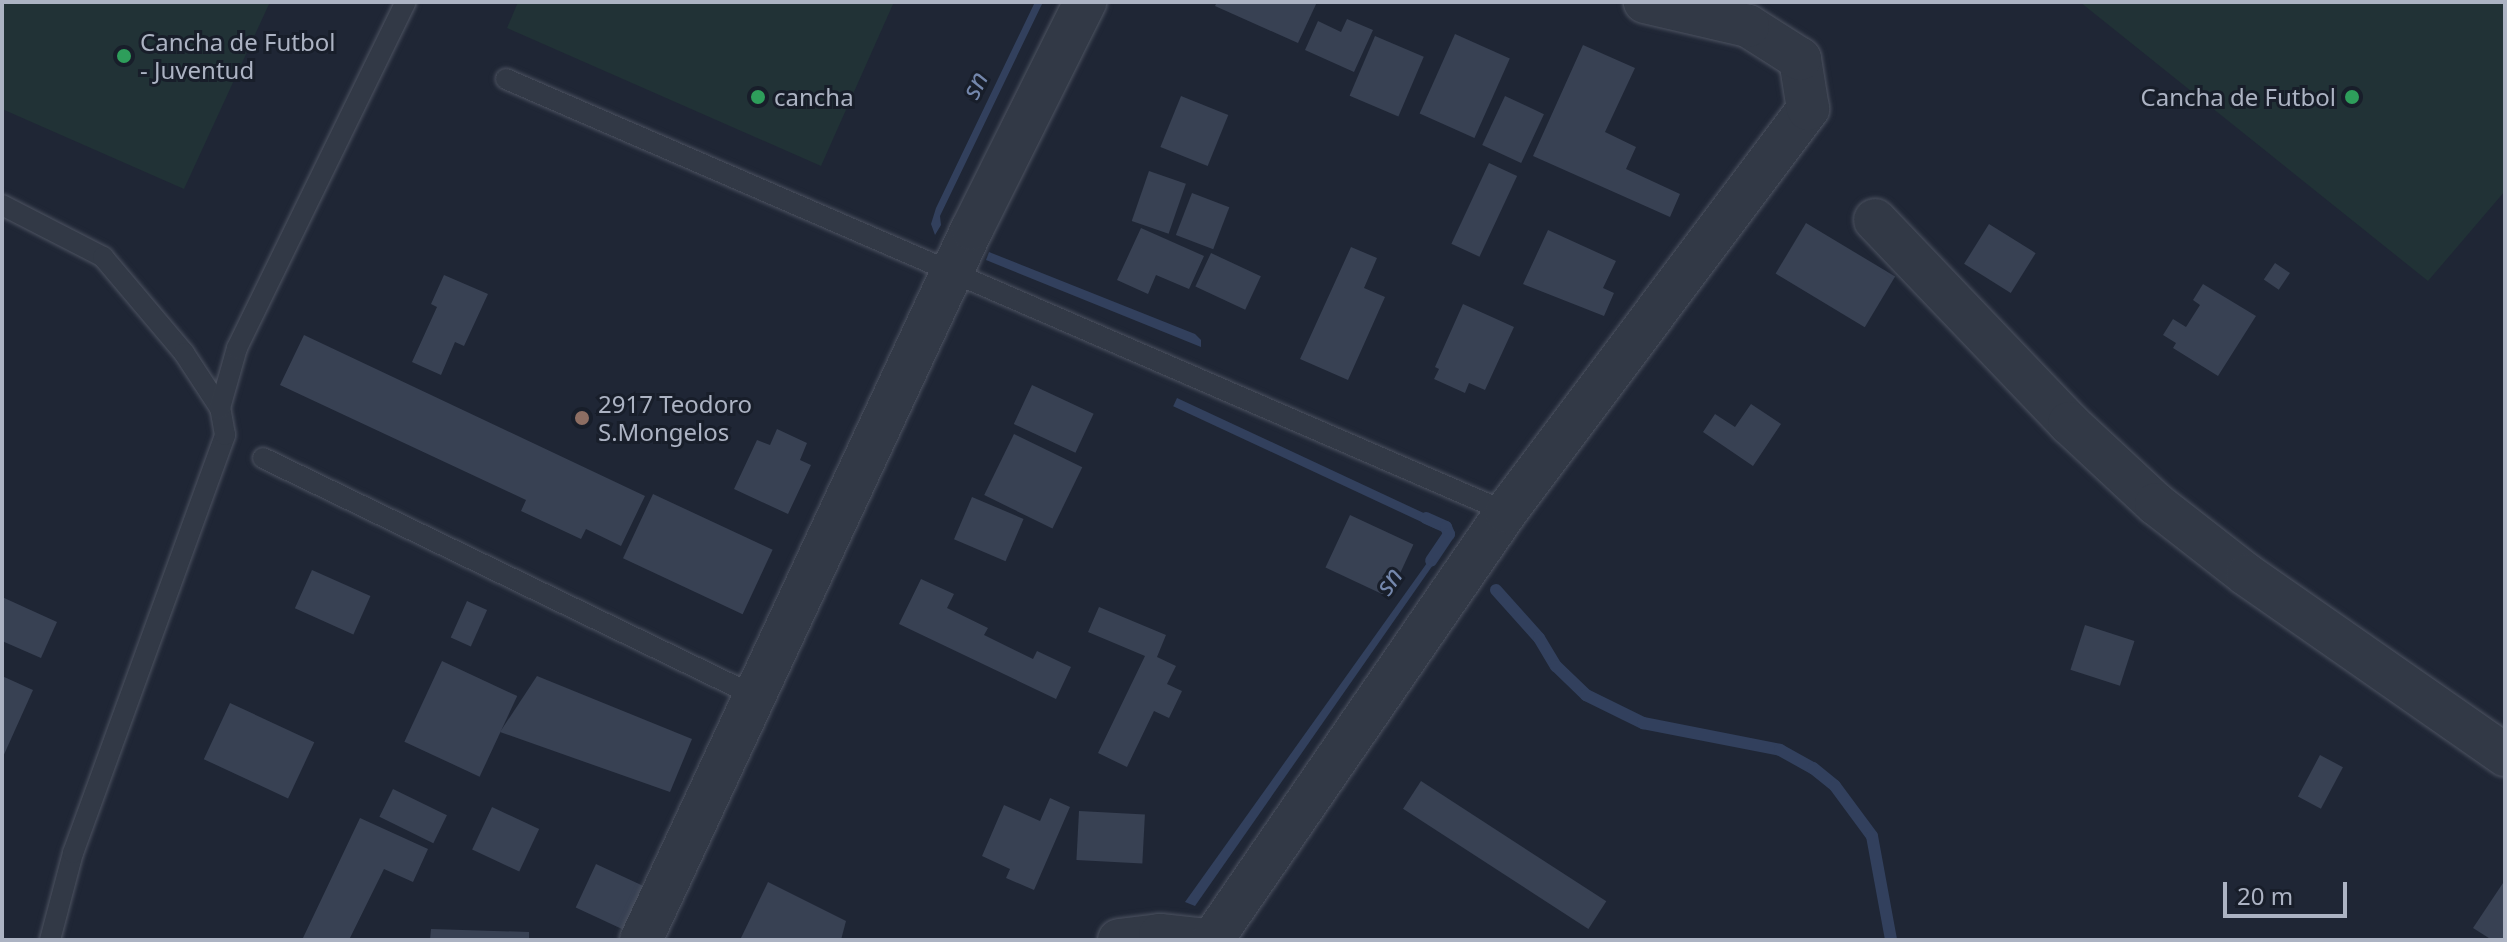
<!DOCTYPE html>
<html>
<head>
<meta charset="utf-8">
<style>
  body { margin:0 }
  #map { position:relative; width:2507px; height:942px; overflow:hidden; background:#1f2635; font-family:"Noto Sans",sans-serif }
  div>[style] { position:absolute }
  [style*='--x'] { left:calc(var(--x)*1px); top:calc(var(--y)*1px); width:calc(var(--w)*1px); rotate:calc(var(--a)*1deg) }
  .green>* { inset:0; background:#213236 }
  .water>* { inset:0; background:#32405d; transform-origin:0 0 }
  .stream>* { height:12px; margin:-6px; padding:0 6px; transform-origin:6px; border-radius:6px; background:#32405d }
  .building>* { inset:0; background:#384153; transform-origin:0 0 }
  .roads { filter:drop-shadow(0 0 2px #4d5361) drop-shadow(0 0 2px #4d5361) }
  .lane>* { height:20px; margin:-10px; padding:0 10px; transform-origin:10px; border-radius:10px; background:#323946 }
  .street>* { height:42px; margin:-21px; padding:0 21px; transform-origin:21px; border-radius:21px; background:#323946 }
  .dots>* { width:22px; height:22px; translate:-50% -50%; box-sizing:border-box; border:4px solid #181e2a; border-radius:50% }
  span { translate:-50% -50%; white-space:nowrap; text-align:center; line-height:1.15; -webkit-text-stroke:6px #181e2a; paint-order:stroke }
  .poi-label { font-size:24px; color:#acb3c3 }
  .left { translate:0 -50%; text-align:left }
  .right { translate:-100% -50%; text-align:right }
  .water-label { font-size:26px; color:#7487ac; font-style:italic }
  .frame { position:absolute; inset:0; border:4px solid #acb3c3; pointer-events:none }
  .scale { position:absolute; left:2223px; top:882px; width:124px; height:36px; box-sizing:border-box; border:4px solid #acb3c3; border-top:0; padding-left:10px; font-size:24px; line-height:28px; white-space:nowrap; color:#acb3c3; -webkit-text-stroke:6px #181e2a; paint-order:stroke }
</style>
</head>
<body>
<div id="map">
  <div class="green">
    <div style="clip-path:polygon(2px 2px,270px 2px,184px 189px,2px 109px)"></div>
    <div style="clip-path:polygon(518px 2px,894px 2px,821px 166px,507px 28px)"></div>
    <div style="clip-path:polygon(2080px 2px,2505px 2px,2505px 191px,2428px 281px)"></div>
  </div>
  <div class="water">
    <div style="clip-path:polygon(1035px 2px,1043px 2px,940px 216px,941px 225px,935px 235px,931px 224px,936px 208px)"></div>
    <div style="clip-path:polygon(989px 252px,1195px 334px,1201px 340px,1201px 347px,986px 260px)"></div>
    <div style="left:1177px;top:398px;width:290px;height:9px;rotate:25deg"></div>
    <div style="clip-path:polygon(1437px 549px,1442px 552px,1195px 906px,1185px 902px)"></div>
  </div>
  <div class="stream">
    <div style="--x:1426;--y:518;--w:22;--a:24"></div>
    <div style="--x:1446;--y:527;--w:8;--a:67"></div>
    <div style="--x:1449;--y:534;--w:32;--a:124"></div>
    <div style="--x:1496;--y:590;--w:64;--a:48.1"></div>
    <div style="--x:1539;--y:638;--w:33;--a:59"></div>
    <div style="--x:1556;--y:666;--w:42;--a:44"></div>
    <div style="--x:1586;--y:695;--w:64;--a:26.2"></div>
    <div style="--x:1643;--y:723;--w:140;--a:11.1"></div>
    <div style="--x:1780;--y:750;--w:38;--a:29"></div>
    <div style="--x:1813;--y:768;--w:28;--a:39"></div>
    <div style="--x:1835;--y:786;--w:62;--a:53.5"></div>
    <div style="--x:1872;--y:836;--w:106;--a:79.6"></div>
  </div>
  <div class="building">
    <div style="clip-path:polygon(1217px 2px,1317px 2px,1298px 43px,1215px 6px)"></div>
    <div style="clip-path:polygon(1347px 19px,1373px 30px,1354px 72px,1305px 50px,1318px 21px,1341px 32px)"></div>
    <div style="left:1455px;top:34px;width:60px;height:87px;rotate:24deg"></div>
    <div style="left:1375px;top:36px;width:53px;height:65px;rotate:23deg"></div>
    <div style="clip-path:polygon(1583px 45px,1635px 68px,1605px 132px,1636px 147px,1626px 169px,1680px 194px,1670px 217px,1533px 156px)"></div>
    <div style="left:1181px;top:96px;width:51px;height:55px;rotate:22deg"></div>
    <div style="left:1505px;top:96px;width:43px;height:54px;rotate:25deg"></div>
    <div style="left:1489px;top:163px;width:31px;height:89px;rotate:25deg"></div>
    <div style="left:1149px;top:171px;width:39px;height:53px;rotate:19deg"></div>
    <div style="left:1192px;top:193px;width:40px;height:45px;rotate:21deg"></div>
    <div style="left:1806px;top:223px;width:104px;height:59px;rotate:31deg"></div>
    <div style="left:1989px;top:224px;width:55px;height:47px;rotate:32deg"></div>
    <div style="clip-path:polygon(1141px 228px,1204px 256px,1189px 289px,1156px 275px,1148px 294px,1117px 280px)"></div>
    <div style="clip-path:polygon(1548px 230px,1616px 261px,1603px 288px,1614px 293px,1604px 316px,1523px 284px)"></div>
    <div style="clip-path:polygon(1351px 247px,1377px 258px,1364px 288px,1385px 297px,1348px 380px,1300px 359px)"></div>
    <div style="left:1211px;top:253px;width:55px;height:37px;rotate:25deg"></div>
    <div style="left:2275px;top:263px;width:18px;height:20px;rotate:34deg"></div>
    <div style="clip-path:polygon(444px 275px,488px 294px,464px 346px,455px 342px,441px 375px,412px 362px,437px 307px,431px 304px)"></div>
    <div style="clip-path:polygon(2203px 284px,2256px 316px,2218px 376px,2173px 348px,2176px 343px,2163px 335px,2173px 319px,2186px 327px,2200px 305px,2193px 300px)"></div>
    <div style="clip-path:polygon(1463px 304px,1514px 327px,1485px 390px,1469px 383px,1465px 393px,1434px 379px,1439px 369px,1435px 367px)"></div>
    <div style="clip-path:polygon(304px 335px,645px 496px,621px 546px,586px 529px,581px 539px,521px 511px,526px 500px,280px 385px)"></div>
    <div style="left:1032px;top:385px;width:68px;height:43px;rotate:25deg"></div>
    <div style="clip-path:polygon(1751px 404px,1781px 424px,1753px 466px,1703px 432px,1715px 414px,1735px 427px)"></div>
    <div style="clip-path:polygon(777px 429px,807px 443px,800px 460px,811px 465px,788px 514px,734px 489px,757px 440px,770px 445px)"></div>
    <div style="left:1014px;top:434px;width:76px;height:68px;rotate:26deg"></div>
    <div style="left:653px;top:494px;width:132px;height:71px;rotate:25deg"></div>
    <div style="left:972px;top:497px;width:56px;height:46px;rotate:23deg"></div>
    <div style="left:1350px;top:515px;width:70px;height:58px;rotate:25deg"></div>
    <div style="left:312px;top:570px;width:64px;height:42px;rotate:24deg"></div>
    <div style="clip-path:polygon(921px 579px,954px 594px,947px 608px,988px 628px,984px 635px,1033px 659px,1037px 651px,1071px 667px,1056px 699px,899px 624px)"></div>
    <div style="clip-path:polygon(2px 597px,57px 622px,41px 658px,2px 641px)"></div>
    <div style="left:467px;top:601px;width:22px;height:40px;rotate:24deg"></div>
    <div style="clip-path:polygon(1099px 607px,1166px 635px,1157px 657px,1176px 666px,1167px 684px,1182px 691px,1169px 718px,1154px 711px,1127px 767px,1098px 753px,1145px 656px,1088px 632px)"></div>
    <div style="left:2085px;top:625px;width:52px;height:47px;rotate:18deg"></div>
    <div style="left:442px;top:661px;width:83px;height:89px;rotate:25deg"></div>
    <div style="clip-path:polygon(2px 676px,33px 690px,2px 759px)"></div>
    <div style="clip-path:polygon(537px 676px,692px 739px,670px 792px,500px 732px)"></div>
    <div style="left:230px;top:703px;width:93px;height:62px;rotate:25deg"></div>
    <div style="left:2320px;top:755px;width:26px;height:47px;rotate:28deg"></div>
    <div style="left:1421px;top:781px;width:221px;height:33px;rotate:33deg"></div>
    <div style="left:393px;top:789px;width:60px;height:31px;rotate:26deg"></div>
    <div style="clip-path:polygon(1050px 798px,1070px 807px,1034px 890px,1006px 878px,1010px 869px,982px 856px,1004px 805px,1040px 821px)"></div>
    <div style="left:492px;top:807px;width:52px;height:47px;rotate:25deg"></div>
    <div style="left:1079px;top:811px;width:66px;height:49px;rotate:3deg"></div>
    <div style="clip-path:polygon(360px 818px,428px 849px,413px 882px,384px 869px,349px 940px,302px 940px)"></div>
    <div style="left:596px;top:864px;width:60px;height:48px;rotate:25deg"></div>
    <div style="clip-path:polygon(2505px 880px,2505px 940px,2492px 940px,2473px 928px)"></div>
    <div style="clip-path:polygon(768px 882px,846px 921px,841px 940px,740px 940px)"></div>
    <div style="clip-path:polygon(431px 929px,529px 932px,529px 940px,430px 940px)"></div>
  </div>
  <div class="roads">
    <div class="lane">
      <div style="--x:506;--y:79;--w:1090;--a:23.41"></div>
      <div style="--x:2;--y:205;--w:114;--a:27.2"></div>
      <div style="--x:103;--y:257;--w:126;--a:49.8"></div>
      <div style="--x:184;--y:353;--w:66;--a:56.8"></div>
      <div style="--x:263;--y:458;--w:547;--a:25.81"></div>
      <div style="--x:50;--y:940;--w:90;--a:-75.2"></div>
      <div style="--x:73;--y:853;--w:445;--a:-70"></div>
      <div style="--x:225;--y:435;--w:27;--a:-100"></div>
      <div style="--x:220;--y:408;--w:62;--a:-74.2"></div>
      <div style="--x:237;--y:348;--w:385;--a:-64"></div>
    </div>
    <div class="street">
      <div style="--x:1875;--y:220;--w:281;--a:46.3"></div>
      <div style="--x:2069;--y:423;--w:119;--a:43"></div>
      <div style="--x:2156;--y:504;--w:115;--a:38"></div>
      <div style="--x:2247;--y:575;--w:315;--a:34.9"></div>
      <div style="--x:641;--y:940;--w:784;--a:-65.04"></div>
      <div style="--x:972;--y:229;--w:254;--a:-63.5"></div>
      <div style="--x:1119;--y:940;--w:41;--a:-7"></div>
      <div style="--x:1160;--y:935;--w:46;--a:6.2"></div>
      <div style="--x:1212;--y:940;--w:519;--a:-55.51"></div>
      <div style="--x:1506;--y:512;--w:504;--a:-53.15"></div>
      <div style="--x:1808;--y:109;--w:51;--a:-99.1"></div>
      <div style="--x:1800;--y:59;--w:62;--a:-147.6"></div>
      <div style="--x:1748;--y:26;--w:106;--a:-166.9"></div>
    </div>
  </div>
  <div class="dots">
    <div style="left:124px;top:56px;background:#2e9e5b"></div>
    <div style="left:758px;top:97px;background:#2e9e5b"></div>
    <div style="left:2352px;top:97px;background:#2e9e5b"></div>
    <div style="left:582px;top:418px;background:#8d6e63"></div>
  </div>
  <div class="poi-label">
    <span class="left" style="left:140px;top:56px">Cancha de Futbol<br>- Juventud</span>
    <span class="left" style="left:774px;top:97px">cancha</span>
    <span class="right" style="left:2336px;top:97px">Cancha de Futbol</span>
    <span class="left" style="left:598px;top:418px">2917 Teodoro<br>S.Mongelos</span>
  </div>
  <div class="water-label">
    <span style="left:975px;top:85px;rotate:-64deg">sn</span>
    <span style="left:1389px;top:581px;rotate:-55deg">sn</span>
  </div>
  <div class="frame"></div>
  <div class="scale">20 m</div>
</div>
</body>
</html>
